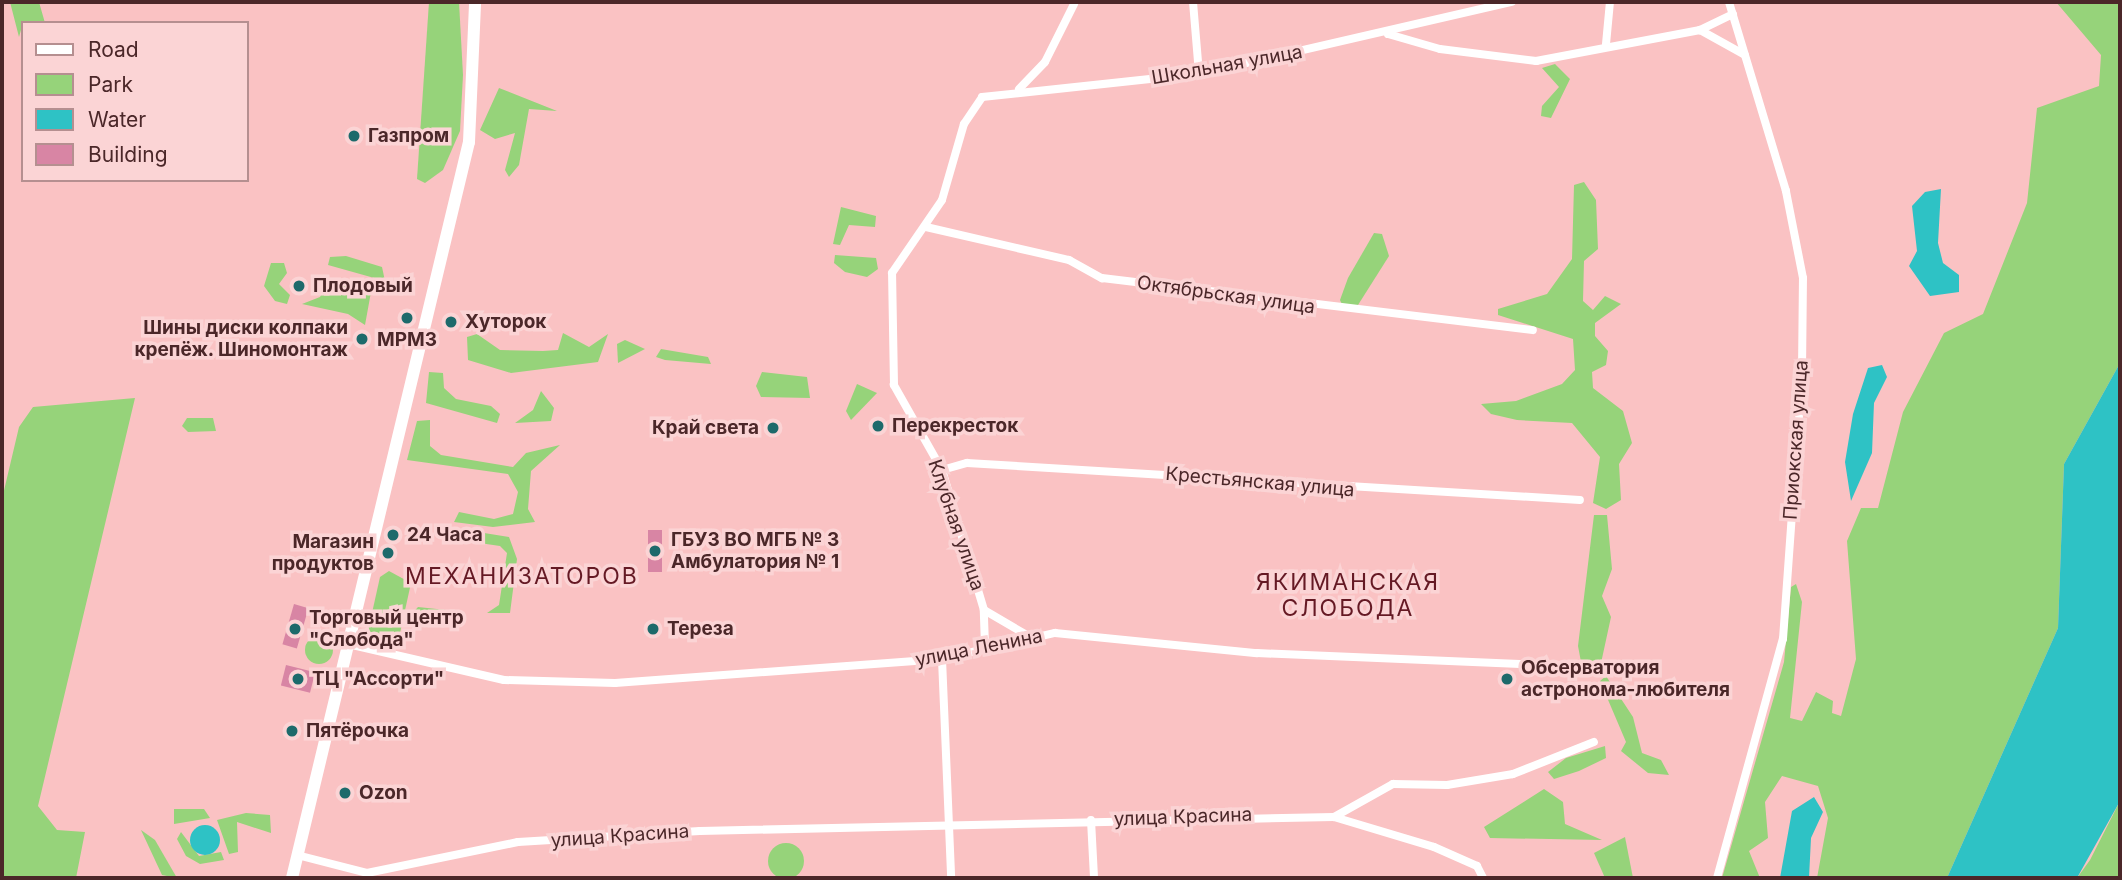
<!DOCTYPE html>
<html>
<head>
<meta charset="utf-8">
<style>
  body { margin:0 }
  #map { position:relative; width:2122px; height:880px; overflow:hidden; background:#fac2c3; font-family:Inter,sans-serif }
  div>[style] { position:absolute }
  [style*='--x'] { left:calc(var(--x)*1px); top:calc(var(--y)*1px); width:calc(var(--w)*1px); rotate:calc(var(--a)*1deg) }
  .green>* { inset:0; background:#96d37a }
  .round { border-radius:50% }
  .water>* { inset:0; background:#2ec2c5 }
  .building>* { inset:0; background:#d885a4; transform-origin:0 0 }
  .minor>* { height:8px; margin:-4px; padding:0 4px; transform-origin:4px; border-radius:4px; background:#fff }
  .secondary>* { height:12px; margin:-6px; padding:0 6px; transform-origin:6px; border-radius:6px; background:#fff }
  .dots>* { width:19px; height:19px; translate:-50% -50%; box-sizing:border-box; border:4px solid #fbd4d5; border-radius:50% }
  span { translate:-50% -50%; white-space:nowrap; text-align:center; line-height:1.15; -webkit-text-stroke:7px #fbd4d5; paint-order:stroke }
  .street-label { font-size:19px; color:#4b2729 }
  .poi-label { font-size:19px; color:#4b2729; font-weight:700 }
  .left { translate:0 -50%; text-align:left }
  .right { translate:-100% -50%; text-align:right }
  .quarter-label { font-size:23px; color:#651924; letter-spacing:2px }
  .frame { position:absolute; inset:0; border:4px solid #4b2729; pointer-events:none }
  .legend { position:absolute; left:21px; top:21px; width:228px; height:161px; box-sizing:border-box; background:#fbd4d5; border:2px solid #b58f90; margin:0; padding:9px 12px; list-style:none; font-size:21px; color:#4b2729 }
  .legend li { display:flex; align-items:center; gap:14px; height:35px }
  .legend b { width:35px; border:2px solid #b58f90 }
</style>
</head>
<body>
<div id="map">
  <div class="green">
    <div style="clip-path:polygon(10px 2px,39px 2px,45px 23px,23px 23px,19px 37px)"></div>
    <div style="clip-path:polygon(429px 2px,459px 2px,463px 75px,460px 131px,443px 170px,425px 183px,417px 179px)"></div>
    <div style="clip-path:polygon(2056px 2px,2120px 2px,2120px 363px,2064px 464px,2058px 628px,1947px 878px,1817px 878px,1828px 818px,1818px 786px,1782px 776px,1765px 802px,1768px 838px,1749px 851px,1760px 878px,1722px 878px,1784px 662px,1791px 587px,1796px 584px,1802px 602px,1790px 718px,1802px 721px,1816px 692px,1833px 701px,1832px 713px,1841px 716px,1856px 659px,1847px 541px,1861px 508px,1878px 508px,1903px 412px,1944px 333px,1983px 314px,2027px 203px,2037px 108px,2099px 86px,2101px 55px)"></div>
    <div style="clip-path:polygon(1555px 64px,1570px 79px,1551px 118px,1541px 116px,1542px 106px,1559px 87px,1542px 68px)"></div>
    <div style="clip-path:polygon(499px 88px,557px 111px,529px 109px,519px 165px,509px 177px,505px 170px,515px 133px,495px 139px,480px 130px)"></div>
    <div style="clip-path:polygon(1584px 182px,1596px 200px,1598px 249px,1584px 261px,1583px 301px,1593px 310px,1605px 296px,1621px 304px,1595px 323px,1595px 336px,1608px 351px,1606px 365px,1592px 372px,1593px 388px,1623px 411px,1632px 443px,1619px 464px,1621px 500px,1606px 509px,1593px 503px,1600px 457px,1572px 423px,1517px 420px,1491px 414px,1481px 404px,1516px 401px,1562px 384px,1575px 370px,1573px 339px,1498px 315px,1498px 309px,1547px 294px,1572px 259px,1574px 185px)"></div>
    <div style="clip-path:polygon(841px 207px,876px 216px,875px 227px,849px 225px,840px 245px,833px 244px)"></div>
    <div style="clip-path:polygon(1374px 233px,1382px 234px,1389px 256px,1358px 305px,1344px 309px,1340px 300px,1348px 278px)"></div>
    <div style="clip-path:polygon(835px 255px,876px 258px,878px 269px,867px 277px,845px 272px,834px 263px)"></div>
    <div style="clip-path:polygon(346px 256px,382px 267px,385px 281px,328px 265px,330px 257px)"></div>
    <div style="clip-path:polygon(271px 263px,284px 263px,287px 273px,279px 284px,290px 295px,287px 304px,275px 301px,264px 286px)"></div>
    <div style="clip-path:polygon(328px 282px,371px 292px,365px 325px,348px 314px,302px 304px,320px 297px)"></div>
    <div style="clip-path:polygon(563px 333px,589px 347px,608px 334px,598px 362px,511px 373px,468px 360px,467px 337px,477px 334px,500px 350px,543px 351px,558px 350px)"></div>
    <div style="clip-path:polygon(625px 340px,645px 349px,618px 363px,617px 344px)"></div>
    <div style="clip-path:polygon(661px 349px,708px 357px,711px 364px,665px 360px,656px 357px)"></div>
    <div style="clip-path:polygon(429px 372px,443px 373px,444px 388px,456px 399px,491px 406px,500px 414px,497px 423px,426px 403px)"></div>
    <div style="clip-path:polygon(762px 372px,807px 377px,810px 398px,761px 397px,756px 386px)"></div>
    <div style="clip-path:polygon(857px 384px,877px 393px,851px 420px,846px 411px)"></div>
    <div style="clip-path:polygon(541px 391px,554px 408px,551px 421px,515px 423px,533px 410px)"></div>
    <div style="clip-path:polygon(135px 398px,38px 806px,57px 830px,85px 832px,76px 878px,2px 878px,2px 499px,19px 427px,33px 407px)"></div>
    <div style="clip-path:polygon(187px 418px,213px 418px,216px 431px,188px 432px,182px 426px)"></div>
    <div style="clip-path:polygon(430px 420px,430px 446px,441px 455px,513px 467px,526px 453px,560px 445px,531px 471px,528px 509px,535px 522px,493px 527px,454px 522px,459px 512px,494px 519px,513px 514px,518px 492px,508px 474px,407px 460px,417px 421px)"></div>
    <div style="clip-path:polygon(1594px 515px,1607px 515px,1612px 569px,1602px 596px,1611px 617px,1598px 677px,1581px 662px,1578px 646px)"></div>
    <div style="clip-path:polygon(453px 528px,509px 537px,517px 559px,510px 613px,487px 613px,499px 605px,507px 553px,500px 546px,452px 539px)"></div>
    <div style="clip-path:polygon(389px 571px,411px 583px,400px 633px,392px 641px,368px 631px,380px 577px)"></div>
    <div style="clip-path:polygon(418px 607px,446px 610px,453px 623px,415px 622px,410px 616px)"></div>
    <div class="round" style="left:305px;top:636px;width:28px;height:28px"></div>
    <div style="clip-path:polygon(1606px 676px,1633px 717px,1642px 753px,1661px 760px,1669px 775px,1648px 773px,1621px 751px,1626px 742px,1600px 681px)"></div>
    <div style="clip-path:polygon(1605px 746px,1606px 758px,1579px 771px,1554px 779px,1548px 772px,1566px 758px)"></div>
    <div style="clip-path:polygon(1544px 789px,1563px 802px,1565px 824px,1602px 840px,1490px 838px,1484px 827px)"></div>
    <div style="clip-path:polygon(2120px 801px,2120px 878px,2077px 878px,2090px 860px)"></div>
    <div style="clip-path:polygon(174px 809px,204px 809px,210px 818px,174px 824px)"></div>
    <div style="clip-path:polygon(246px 813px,270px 815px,271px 833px,237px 822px,238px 852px,229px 854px,217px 820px)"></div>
    <div style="clip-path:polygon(141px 830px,155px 840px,177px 878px,162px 875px)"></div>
    <div style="clip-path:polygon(181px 832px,199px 856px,221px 852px,224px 860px,200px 864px,186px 856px,177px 839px)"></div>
    <div style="clip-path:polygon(1625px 837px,1633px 878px,1605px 878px,1594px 853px)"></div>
    <div class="round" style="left:768px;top:843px;width:36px;height:36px"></div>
  </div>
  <div class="water">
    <div style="clip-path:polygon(1941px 189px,1938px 243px,1943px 263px,1959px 275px,1959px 292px,1930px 296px,1909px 266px,1917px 251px,1912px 206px,1925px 192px)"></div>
    <div style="clip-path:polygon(2120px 363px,2120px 801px,2077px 878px,1947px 878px,2058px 628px,2064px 464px)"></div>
    <div style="clip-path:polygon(1882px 365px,1887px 377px,1874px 403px,1872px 453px,1851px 501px,1845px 462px,1853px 414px,1868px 368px)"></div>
    <div style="clip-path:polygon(1814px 797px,1823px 812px,1811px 838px,1809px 878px,1780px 878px,1792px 811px)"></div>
    <div class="round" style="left:190px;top:825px;width:30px;height:30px"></div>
  </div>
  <div class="building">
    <div style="left:648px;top:530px;width:14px;height:42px"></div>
    <div style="left:294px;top:604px;width:15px;height:42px;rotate:16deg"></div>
    <div style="left:286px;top:665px;width:30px;height:21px;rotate:14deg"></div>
  </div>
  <div class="minor">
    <div style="--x:1193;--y:2;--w:72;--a:85.2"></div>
    <div style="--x:1733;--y:14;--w:37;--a:154"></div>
    <div style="--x:1700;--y:30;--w:51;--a:29.1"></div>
    <div style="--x:1388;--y:34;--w:54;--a:16.1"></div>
    <div style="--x:1440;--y:49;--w:97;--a:7.1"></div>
    <div style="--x:1536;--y:61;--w:167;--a:-10.7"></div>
    <div style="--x:1606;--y:44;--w:42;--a:-84.6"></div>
    <div style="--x:1019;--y:89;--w:37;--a:-46"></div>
    <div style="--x:1045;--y:62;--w:65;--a:-63.4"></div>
    <div style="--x:926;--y:227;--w:147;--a:13"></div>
    <div style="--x:1069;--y:260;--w:38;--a:29"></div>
    <div style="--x:1102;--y:278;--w:434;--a:6.9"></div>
    <div style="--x:942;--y:470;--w:26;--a:-16"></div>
    <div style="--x:967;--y:463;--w:614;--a:3.45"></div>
    <div style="--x:984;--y:610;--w:146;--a:-106.7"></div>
    <div style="--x:942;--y:470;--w:98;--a:-119.5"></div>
    <div style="--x:894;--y:385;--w:112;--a:-91"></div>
    <div style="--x:892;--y:273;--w:88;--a:-55.6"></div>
    <div style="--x:942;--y:200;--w:79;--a:-73.9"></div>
    <div style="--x:964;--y:124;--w:32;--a:-56"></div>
    <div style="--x:982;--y:97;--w:218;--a:-6.1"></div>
    <div style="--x:1199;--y:74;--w:321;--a:-13"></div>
    <div style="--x:348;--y:644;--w:160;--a:13"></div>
    <div style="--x:504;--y:680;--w:111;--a:1.5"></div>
    <div style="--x:615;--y:683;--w:328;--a:-4.2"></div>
    <div style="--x:942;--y:659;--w:116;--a:-13"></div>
    <div style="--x:1055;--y:633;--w:203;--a:5.7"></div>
    <div style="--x:1257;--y:653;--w:315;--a:2.4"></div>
    <div style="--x:985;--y:646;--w:36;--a:-92"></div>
    <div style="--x:984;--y:610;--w:53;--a:30.4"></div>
    <div style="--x:942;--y:659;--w:219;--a:87.6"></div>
    <div style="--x:1334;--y:817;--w:104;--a:16.7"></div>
    <div style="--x:1434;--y:847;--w:47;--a:23.8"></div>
    <div style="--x:1477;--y:866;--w:13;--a:63"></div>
    <div style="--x:1091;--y:820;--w:58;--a:87"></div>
    <div style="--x:297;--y:855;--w:72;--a:14.4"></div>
    <div style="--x:367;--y:873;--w:154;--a:-11.6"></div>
    <div style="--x:518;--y:842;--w:182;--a:-3.5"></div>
    <div style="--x:700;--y:831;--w:634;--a:-1.27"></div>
    <div style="--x:1334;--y:817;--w:68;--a:-29.2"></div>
    <div style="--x:1393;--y:784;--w:54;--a:1.1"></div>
    <div style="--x:1447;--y:785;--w:67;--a:-9.5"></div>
    <div style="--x:1513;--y:774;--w:87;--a:-21.6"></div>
    <div style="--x:1717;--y:878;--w:248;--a:-74.6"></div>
    <div style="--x:1783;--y:639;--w:269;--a:-85.9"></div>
    <div style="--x:1802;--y:371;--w:93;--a:-89.4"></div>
    <div style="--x:1803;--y:278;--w:89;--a:-101.1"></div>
    <div style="--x:1786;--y:191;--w:197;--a:-106.8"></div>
  </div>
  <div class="secondary">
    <div style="--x:292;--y:878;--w:757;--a:-76.48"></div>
    <div style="--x:469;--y:142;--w:140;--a:-87.5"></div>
  </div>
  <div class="dots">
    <div style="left:354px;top:136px;background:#1d6a6b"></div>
    <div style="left:299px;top:286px;background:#1d6a6b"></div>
    <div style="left:407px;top:318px;background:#1d6a6b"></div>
    <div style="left:451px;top:322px;background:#1d6a6b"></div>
    <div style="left:362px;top:339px;background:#1d6a6b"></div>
    <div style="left:878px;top:426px;background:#1d6a6b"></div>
    <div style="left:773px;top:428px;background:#1d6a6b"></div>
    <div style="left:393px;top:535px;background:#1d6a6b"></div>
    <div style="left:655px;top:551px;background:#1d6a6b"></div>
    <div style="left:388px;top:553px;background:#1d6a6b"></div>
    <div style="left:295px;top:629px;background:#1d6a6b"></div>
    <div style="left:653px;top:629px;background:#1d6a6b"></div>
    <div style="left:298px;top:679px;background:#1d6a6b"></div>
    <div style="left:1507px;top:679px;background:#1d6a6b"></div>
    <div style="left:292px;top:731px;background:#1d6a6b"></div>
    <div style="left:345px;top:793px;background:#1d6a6b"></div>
  </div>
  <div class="street-label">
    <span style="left:1227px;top:65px;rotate:-10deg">Школьная улица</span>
    <span style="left:1226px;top:295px;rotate:8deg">Октябрьская улица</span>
    <span style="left:1796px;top:440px;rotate:-86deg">Приокская улица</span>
    <span style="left:1260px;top:482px;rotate:5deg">Крестьянская улица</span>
    <span style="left:956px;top:525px;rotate:71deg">Клубная улица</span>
    <span style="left:979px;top:648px;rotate:-11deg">улица Ленина</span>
    <span style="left:1183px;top:817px;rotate:-2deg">улица Красина</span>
    <span style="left:620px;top:836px;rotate:-4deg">улица Красина</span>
  </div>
  <div class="poi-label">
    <span class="left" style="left:368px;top:136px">Газпром</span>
    <span class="left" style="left:313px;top:286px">Плодовый</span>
    <span class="left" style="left:465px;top:322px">Хуторок</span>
    <span class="right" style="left:348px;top:339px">Шины диски колпаки<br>крепёж. Шиномонтаж</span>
    <span style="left:407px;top:340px">МРМЗ</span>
    <span class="left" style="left:892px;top:426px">Перекресток</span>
    <span class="right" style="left:759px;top:428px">Край света</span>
    <span class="left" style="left:407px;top:535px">24 Часа</span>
    <span class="left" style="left:671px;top:551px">ГБУЗ ВО МГБ № 3<br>Амбулатория № 1</span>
    <span class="right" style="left:374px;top:553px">Магазин<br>продуктов</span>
    <span class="left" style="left:309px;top:629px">Торговый центр<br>"Слобода"</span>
    <span class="left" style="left:667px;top:629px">Тереза</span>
    <span class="left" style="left:1521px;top:679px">Обсерватория<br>астронома-любителя</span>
    <span class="left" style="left:312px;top:679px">ТЦ "Ассорти"</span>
    <span class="left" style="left:306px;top:731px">Пятёрочка</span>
    <span class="left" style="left:359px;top:793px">Ozon</span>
  </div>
  <div class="quarter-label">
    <span style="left:522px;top:576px">МЕХАНИЗАТОРОВ</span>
    <span style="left:1348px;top:595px">ЯКИМАНСКАЯ<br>СЛОБОДА</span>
  </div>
  <div class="frame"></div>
  <ul class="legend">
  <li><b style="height:9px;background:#fff"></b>Road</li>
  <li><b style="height:19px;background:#96d37a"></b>Park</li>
  <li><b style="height:19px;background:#2ec2c5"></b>Water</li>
  <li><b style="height:19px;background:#d885a4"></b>Building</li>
  </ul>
</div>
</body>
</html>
